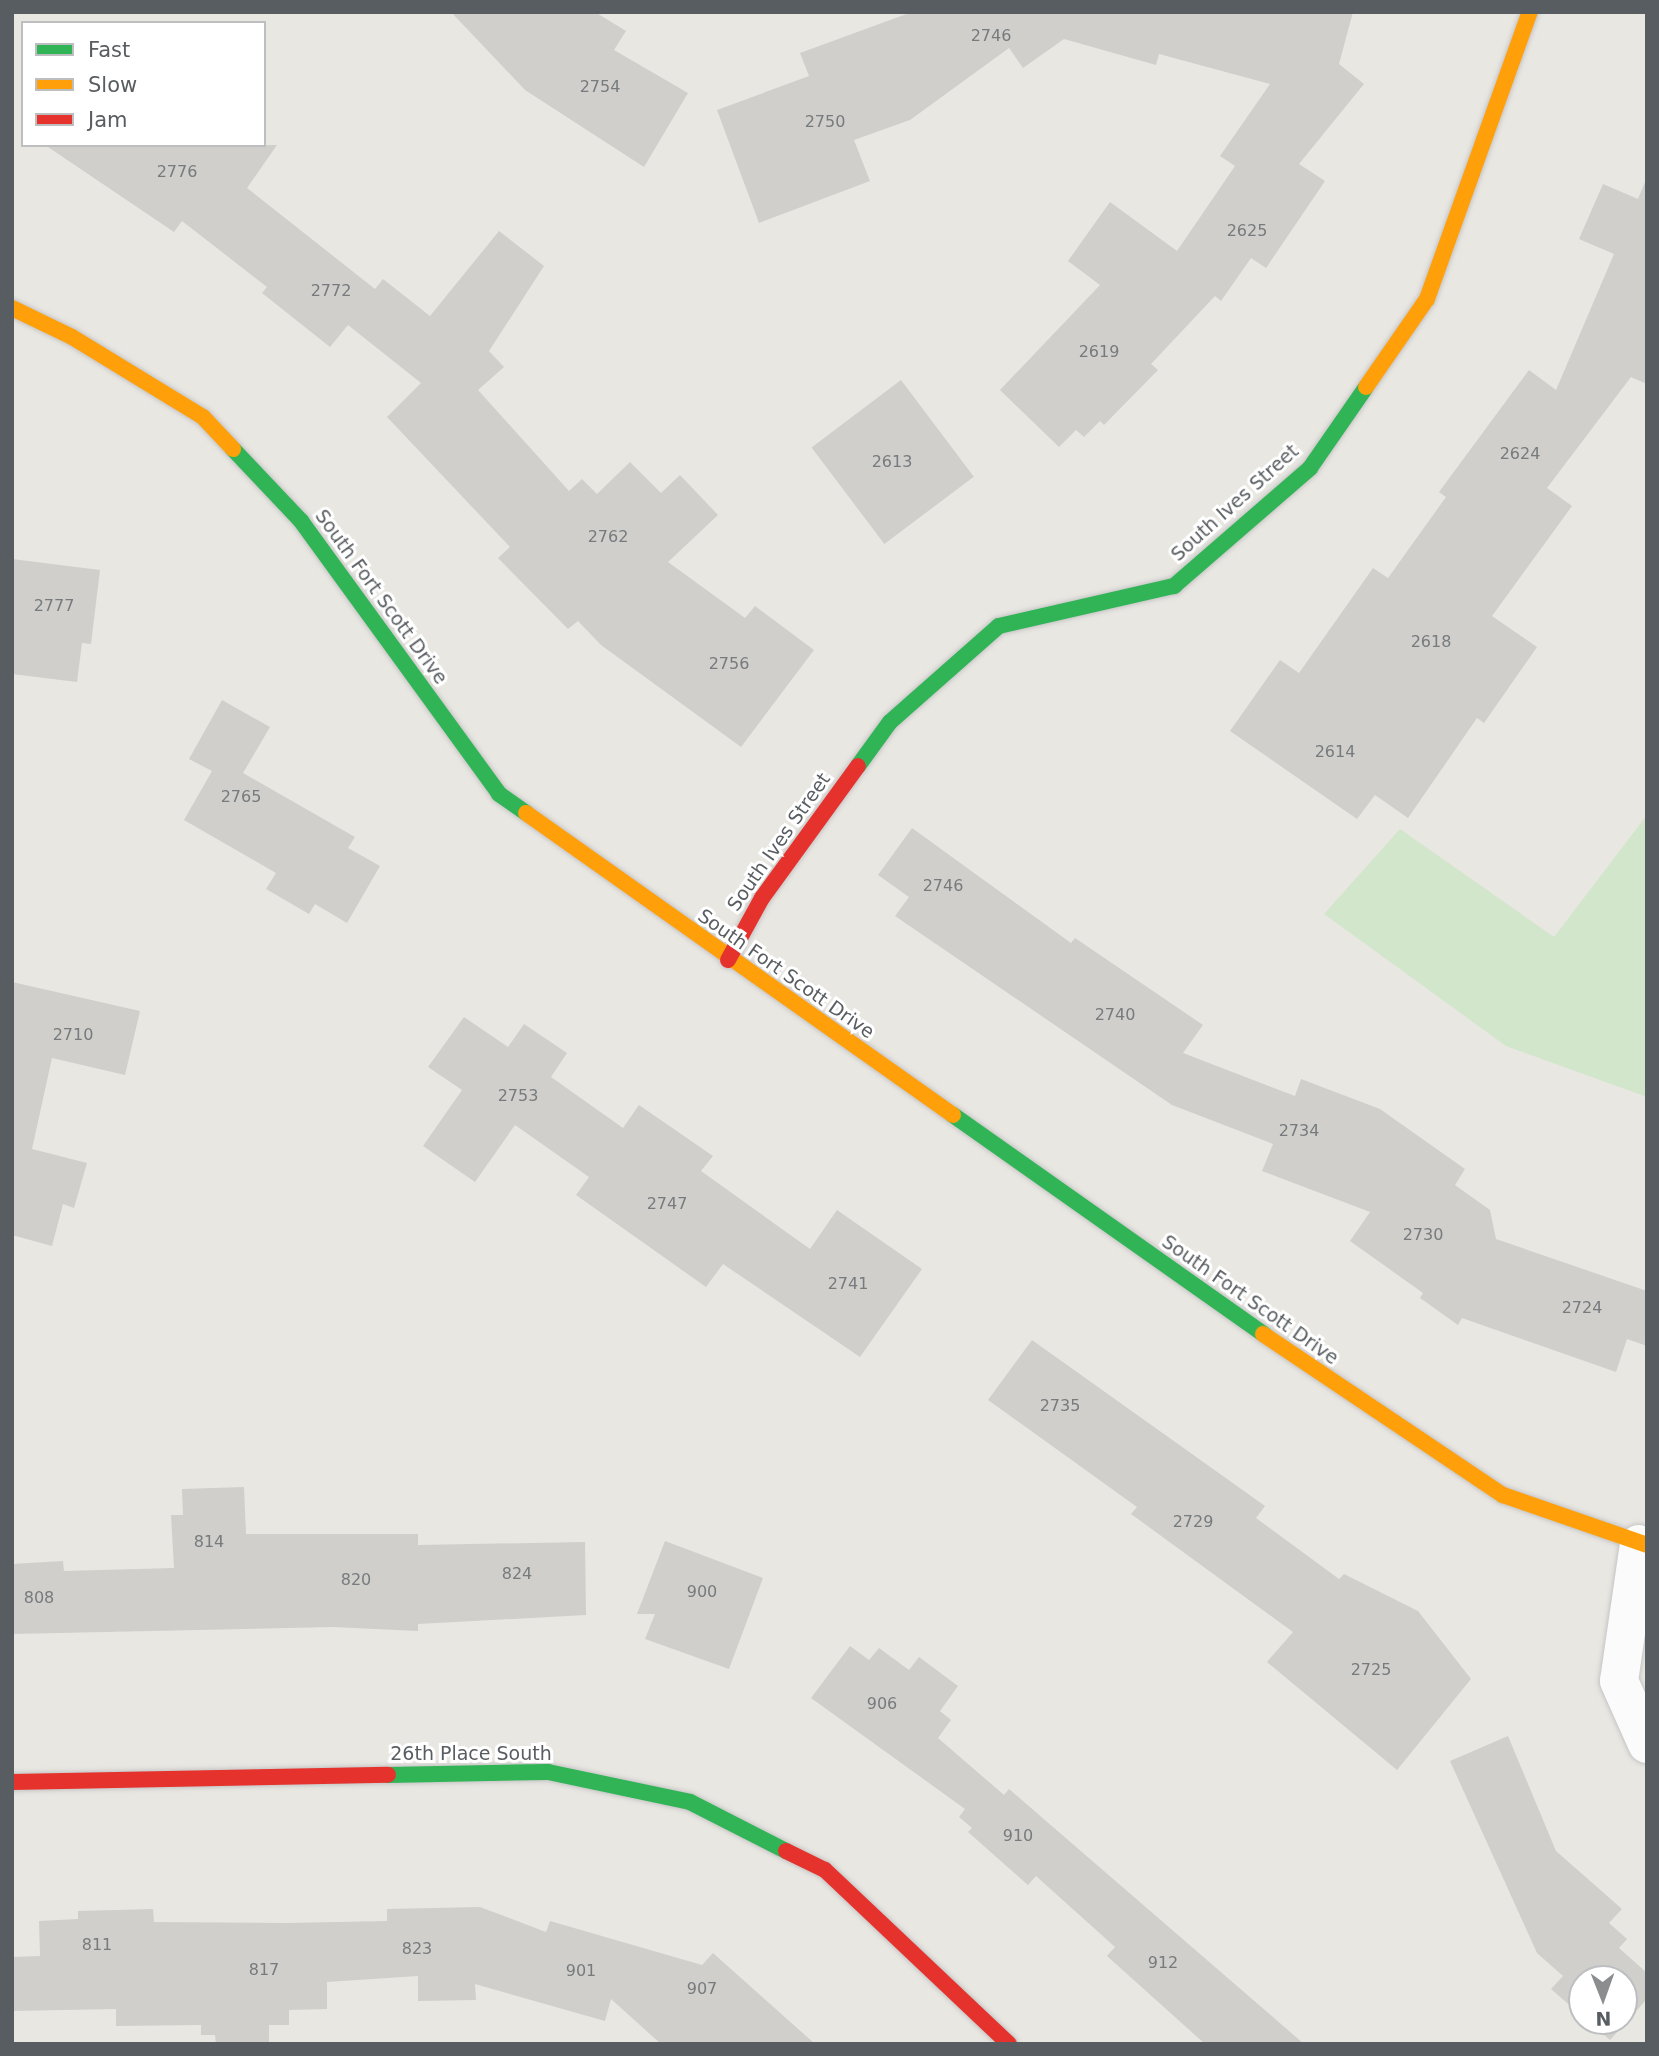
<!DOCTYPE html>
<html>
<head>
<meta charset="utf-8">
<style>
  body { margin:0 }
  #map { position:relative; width:1659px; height:2056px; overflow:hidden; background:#e9e7e2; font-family:"DejaVu Sans",sans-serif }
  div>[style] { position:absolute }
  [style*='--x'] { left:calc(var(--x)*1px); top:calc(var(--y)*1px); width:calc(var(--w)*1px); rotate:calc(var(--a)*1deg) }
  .green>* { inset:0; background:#d1e6cb }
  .building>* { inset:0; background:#d0cfcc; transform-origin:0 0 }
  .roads { filter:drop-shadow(0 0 2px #c5c5c5) drop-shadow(0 0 2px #c5c5c5) }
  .street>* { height:38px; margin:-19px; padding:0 19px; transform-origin:19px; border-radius:19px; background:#fcfbfb }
  .fast>* { height:16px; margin:-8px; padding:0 8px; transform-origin:8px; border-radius:8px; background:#30b455 }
  .slow>* { height:16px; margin:-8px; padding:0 8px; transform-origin:8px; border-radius:8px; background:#ff9f0a }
  .jam>* { height:16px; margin:-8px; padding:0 8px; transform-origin:8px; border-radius:8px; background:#e5322d }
  span { translate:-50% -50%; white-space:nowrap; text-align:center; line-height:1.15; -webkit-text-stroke:6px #fff; paint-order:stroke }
  .number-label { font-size:16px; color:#777b7d }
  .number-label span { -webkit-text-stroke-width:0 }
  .street-label { font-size:19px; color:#585d61 }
  .frame { position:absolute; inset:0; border:14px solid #585d61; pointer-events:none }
  .legend { position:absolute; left:21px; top:21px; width:245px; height:126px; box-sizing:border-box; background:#fff; border:2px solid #bcbec0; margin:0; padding:9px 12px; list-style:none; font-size:21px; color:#585d61 }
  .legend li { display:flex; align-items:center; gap:14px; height:35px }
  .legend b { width:35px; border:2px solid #bcbec0 }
  .north { position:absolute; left:1568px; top:1965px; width:70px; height:70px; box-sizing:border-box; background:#fff; border:2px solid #bcbec0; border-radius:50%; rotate:179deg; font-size:19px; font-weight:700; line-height:28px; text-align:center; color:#585d61 }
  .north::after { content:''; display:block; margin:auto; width:24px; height:32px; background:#8b8d8e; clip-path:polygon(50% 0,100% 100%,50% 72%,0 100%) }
</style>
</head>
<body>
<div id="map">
  <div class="green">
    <div style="clip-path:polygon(1647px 815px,1647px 1097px,1506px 1046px,1324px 914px,1400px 829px,1554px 937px)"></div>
  </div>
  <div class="building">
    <div style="clip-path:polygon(451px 12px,595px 12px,626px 31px,614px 50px,688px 93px,644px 167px,525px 90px)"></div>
    <div style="clip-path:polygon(912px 12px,1353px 12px,1339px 64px,1364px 84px,1299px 164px,1325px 181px,1266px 268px,1251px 258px,1221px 301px,1215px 296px,1151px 364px,1158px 370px,1104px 425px,1100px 421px,1084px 437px,1076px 430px,1059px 447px,1000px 390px,1100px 285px,1068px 261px,1110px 202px,1177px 251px,1235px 166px,1220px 156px,1270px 84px,1159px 54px,1156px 65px,1064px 39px,1023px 68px,1009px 48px,910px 120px,854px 140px,870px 181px,759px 223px,717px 110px,809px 76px,800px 53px)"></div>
    <div style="clip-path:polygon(45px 145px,277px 145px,247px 188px,375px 289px,383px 279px,430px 316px,499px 231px,544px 266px,489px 351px,504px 367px,478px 390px,569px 491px,582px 479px,597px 494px,630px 462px,661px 493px,680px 475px,718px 515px,668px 562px,745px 618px,755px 606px,814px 650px,741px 747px,601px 645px,578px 621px,568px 629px,498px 558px,510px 547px,387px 417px,421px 383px,348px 325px,330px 347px,262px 293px,267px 287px,182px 221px,174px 232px)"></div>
    <div style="clip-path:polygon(1647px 177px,1647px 384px,1631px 377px,1547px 488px,1572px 506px,1492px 616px,1537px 647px,1484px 723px,1477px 718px,1408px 818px,1375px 795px,1357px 819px,1230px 731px,1280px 660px,1299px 673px,1373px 568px,1388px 578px,1446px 497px,1439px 492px,1529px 370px,1556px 390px,1614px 254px,1579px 239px,1603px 184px,1638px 199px)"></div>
    <div style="left:901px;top:380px;width:121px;height:112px;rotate:53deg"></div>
    <div style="clip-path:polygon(12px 559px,100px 570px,91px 644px,82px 643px,77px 682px,12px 674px)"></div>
    <div style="clip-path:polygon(222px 700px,270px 727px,243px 773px,355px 837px,348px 848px,380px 866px,347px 923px,315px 904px,309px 914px,266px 889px,276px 873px,184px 820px,212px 771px,189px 759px)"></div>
    <div style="clip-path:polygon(912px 828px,1071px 943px,1075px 938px,1203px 1025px,1183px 1053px,1295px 1096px,1301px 1079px,1380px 1109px,1465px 1169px,1455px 1185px,1490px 1210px,1496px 1239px,1647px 1291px,1647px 1346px,1627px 1339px,1616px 1372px,1462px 1318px,1458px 1325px,1420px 1298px,1423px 1293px,1350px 1241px,1370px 1212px,1262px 1171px,1273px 1144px,1172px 1105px,895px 916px,909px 897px,878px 875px)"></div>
    <div style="clip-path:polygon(12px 982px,140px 1011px,125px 1075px,52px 1058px,32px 1149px,87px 1163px,74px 1208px,63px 1204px,52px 1246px,12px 1235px)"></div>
    <div style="clip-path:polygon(464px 1017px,508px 1047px,524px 1024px,567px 1053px,551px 1077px,623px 1128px,639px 1105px,713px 1156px,701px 1171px,810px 1249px,837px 1210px,922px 1269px,860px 1357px,723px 1264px,706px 1287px,576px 1195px,589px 1177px,515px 1125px,475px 1182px,423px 1146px,462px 1090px,428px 1067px)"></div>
    <div style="clip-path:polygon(1032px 1340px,1265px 1506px,1256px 1518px,1339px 1579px,1344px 1574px,1418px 1611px,1471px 1679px,1397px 1770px,1267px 1662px,1293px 1632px,1131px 1514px,1137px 1507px,988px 1400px)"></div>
    <div style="clip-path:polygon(244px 1487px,246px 1534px,418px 1534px,418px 1545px,585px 1542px,586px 1615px,418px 1624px,418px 1631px,333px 1627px,12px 1634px,12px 1564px,63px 1561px,64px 1571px,174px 1568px,171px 1515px,183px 1515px,182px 1489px)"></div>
    <div style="clip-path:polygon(665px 1541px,763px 1578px,729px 1669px,645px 1639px,655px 1614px,637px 1614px)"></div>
    <div style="clip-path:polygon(850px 1646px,869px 1660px,879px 1648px,909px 1670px,919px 1657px,958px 1686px,940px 1711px,951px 1720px,938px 1738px,1004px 1795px,1009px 1789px,1304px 2044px,1205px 2044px,1107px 1956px,1115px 1947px,1036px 1876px,1028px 1885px,968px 1832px,972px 1828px,959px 1817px,965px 1809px,811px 1698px)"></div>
    <div style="clip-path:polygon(1508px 1736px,1556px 1851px,1622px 1909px,1609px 1923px,1627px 1939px,1619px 1948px,1647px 1973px,1647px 1999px,1610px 2040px,1588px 2021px,1624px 2021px,1624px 1979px,1582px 1979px,1582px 2016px,1551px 1989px,1563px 1976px,1537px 1953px,1450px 1761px)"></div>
    <div style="clip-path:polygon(480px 1907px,546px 1932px,550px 1921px,702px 1965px,713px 1953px,815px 2044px,661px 2044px,611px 1999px,605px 2021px,475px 1984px,476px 2000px,418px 2001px,418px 1976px,327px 1982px,327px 2009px,289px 2010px,289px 2025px,269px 2025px,269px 2044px,216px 2044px,215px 2035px,201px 2035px,201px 2025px,116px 2026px,116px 2009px,12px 2011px,12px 1957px,40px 1956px,39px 1921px,78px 1919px,78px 1911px,153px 1909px,154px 1922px,287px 1923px,387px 1921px,387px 1909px)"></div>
  </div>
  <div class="roads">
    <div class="street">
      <div style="--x:1639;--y:1544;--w:138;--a:98.3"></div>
      <div style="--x:1619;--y:1681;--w:69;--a:66"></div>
    </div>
    <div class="fast">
      <div style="--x:233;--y:449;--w:99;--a:46.6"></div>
      <div style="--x:301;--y:521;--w:337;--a:54"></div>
      <div style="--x:499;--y:794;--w:33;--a:35"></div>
      <div style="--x:858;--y:766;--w:54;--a:-54"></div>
      <div style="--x:890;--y:722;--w:145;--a:-41.4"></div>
      <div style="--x:999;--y:626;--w:180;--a:-12.9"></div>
      <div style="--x:1174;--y:586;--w:180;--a:-40.9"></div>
      <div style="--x:1310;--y:468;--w:98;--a:-55.3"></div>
      <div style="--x:953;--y:1115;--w:380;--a:35.2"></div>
      <div style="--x:388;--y:1775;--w:160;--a:-1.1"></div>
      <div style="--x:548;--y:1772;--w:145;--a:11.9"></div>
      <div style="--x:690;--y:1802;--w:108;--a:27"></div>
    </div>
    <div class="slow">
      <div style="--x:12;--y:308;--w:67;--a:25.8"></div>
      <div style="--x:72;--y:337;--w:153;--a:31.4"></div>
      <div style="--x:203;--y:417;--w:44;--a:46.8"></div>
      <div style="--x:1366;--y:387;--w:107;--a:-55.3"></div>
      <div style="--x:1427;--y:299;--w:305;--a:-70.3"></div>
      <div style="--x:526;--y:813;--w:523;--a:35.27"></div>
      <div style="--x:1263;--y:1334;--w:289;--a:33.9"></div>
      <div style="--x:1503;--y:1495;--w:152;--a:19.1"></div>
    </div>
    <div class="jam">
      <div style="--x:728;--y:960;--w:71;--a:-61.3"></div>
      <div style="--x:762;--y:898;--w:163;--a:-54"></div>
      <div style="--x:12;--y:1782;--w:376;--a:-1.1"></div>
      <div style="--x:786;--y:1851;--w:43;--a:26"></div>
      <div style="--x:825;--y:1870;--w:253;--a:43.4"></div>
    </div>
  </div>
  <div class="number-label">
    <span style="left:991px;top:36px">2746</span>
    <span style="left:600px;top:87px">2754</span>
    <span style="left:825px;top:122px">2750</span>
    <span style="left:177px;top:172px">2776</span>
    <span style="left:1247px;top:231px">2625</span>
    <span style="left:331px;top:291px">2772</span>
    <span style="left:1099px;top:352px">2619</span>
    <span style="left:1520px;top:454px">2624</span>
    <span style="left:892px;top:462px">2613</span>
    <span style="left:608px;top:537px">2762</span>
    <span style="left:54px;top:606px">2777</span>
    <span style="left:1431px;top:642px">2618</span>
    <span style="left:729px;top:664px">2756</span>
    <span style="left:1335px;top:752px">2614</span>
    <span style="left:241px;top:797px">2765</span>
    <span style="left:943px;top:886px">2746</span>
    <span style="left:1115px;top:1015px">2740</span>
    <span style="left:73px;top:1035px">2710</span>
    <span style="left:518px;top:1096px">2753</span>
    <span style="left:1299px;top:1131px">2734</span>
    <span style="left:667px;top:1204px">2747</span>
    <span style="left:1423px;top:1235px">2730</span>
    <span style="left:848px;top:1284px">2741</span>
    <span style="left:1582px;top:1308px">2724</span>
    <span style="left:1060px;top:1406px">2735</span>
    <span style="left:1193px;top:1522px">2729</span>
    <span style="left:209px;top:1542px">814</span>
    <span style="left:517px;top:1574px">824</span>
    <span style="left:356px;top:1580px">820</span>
    <span style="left:702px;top:1592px">900</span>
    <span style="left:39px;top:1598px">808</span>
    <span style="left:1371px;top:1670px">2725</span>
    <span style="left:882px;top:1704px">906</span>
    <span style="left:1018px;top:1836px">910</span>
    <span style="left:97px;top:1945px">811</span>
    <span style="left:417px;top:1949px">823</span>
    <span style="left:1163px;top:1963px">912</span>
    <span style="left:264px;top:1970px">817</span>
    <span style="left:581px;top:1971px">901</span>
    <span style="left:702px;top:1989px">907</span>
  </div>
  <div class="street-label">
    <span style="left:1235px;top:503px;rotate:-42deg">South Ives Street</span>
    <span style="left:381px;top:597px;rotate:54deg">South Fort Scott Drive</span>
    <span style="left:779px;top:842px;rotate:-55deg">South Ives Street</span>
    <span style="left:786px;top:974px;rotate:35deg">South Fort Scott Drive</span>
    <span style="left:1250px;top:1300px;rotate:35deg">South Fort Scott Drive</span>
    <span style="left:471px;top:1754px">26th Place South</span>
  </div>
  <div class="frame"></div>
  <ul class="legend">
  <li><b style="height:9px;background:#30b455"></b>Fast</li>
  <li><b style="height:9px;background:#ff9f0a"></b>Slow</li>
  <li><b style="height:9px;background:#e5322d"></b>Jam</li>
  </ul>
  <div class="north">N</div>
</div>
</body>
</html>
